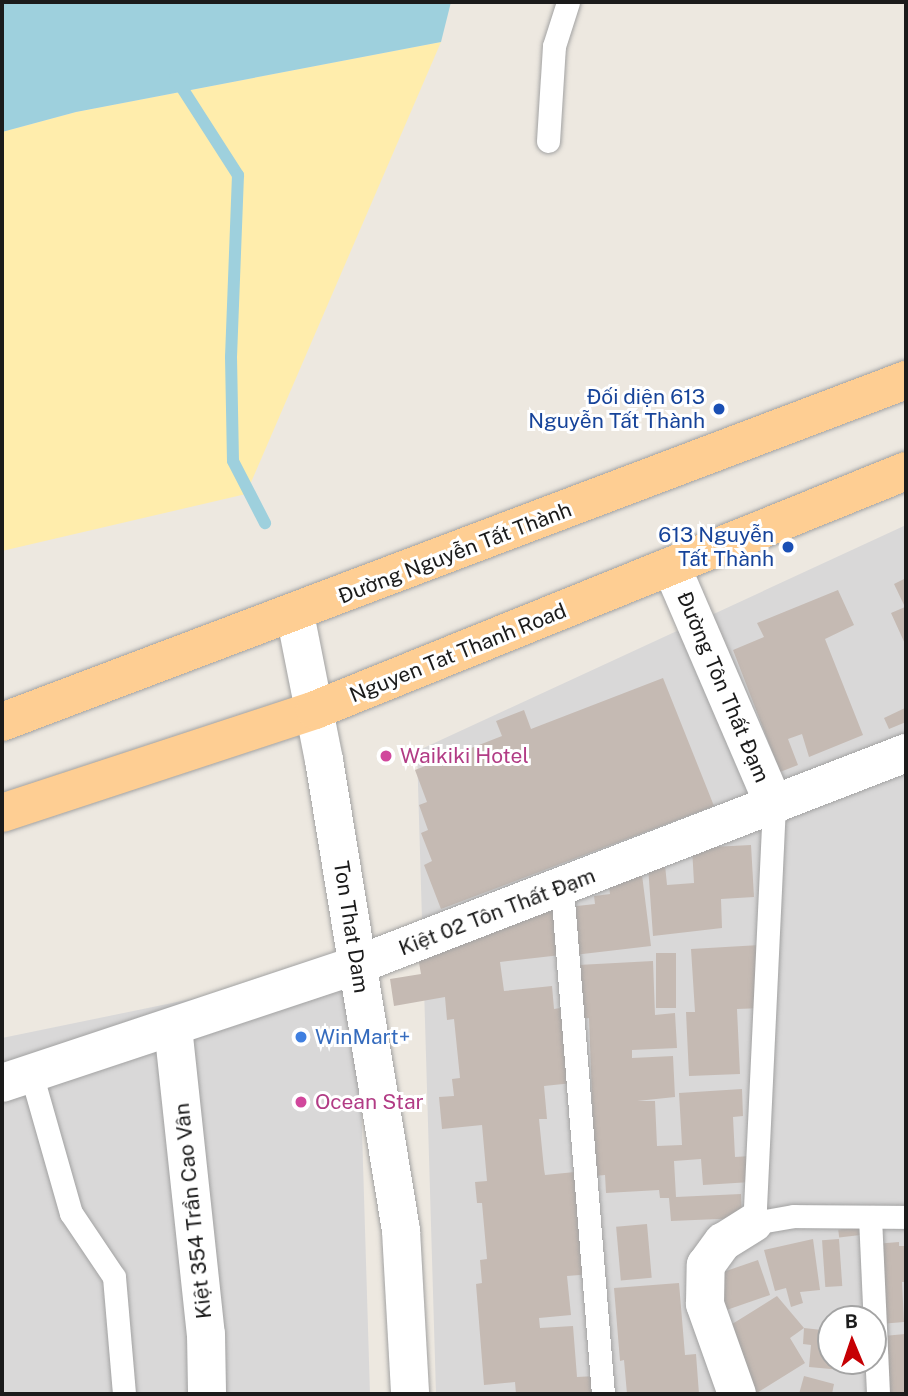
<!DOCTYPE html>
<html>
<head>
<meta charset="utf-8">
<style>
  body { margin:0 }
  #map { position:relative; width:908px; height:1396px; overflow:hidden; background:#ede8e0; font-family:"Public Sans",sans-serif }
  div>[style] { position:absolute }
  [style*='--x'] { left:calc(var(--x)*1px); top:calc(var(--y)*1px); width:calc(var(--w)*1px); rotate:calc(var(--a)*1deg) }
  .residential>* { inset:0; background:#d9d8d8 }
  .sand>* { inset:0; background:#ffedac }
  .water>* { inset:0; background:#9ed0dd }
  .stream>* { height:12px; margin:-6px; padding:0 6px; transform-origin:6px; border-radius:6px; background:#9ed0dd }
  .building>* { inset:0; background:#c5bab3; transform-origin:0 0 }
  .roads { filter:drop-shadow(0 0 2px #a2a2a2) drop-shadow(0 0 2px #a2a2a2) }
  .service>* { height:23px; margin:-11.5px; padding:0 11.5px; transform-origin:11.5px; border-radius:11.5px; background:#fff }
  .minor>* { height:38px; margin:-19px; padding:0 19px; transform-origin:19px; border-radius:19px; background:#fff }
  .tertiary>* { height:38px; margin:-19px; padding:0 19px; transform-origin:19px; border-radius:19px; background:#fff }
  .primary>* { height:38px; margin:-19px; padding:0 19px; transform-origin:19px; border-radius:19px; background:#fece93 }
  .dots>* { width:19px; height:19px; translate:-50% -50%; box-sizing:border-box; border:4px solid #fff; border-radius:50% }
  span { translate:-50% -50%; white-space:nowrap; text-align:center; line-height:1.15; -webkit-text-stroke:6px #fff; paint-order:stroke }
  .transit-label { font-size:21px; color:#164399 }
  .right { translate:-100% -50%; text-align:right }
  .street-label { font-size:21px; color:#1b1b1b }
  .hotel-label { font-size:21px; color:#b23c85 }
  .left { translate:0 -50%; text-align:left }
  .shop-label { font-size:21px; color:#366cbe }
  .frame { position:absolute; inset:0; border:4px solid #1b1b1b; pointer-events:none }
  .north { position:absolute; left:817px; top:1305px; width:70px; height:70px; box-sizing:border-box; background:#fff; border:2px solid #a4a4a4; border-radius:50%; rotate:358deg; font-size:19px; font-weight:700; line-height:28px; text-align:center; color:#1b1b1b }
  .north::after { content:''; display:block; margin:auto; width:24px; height:32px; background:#c60004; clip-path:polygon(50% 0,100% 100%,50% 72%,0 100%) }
</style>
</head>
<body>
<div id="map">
  <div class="residential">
    <div style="clip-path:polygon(evenodd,906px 525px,906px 1394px,436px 1394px,417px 751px,906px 525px,831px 1319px,873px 1319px,873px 1361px,831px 1361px,831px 1319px)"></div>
    <div style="clip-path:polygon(357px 965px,370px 1394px,2px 1394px,2px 1038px)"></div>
  </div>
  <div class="sand">
    <div style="clip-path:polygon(441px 42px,246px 494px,2px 551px,2px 132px,76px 112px)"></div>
  </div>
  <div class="water">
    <div style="clip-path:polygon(2px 2px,451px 2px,441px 42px,76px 112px,2px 132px)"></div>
  </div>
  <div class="stream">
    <div style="--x:175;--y:77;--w:117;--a:57.3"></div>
    <div style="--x:238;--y:175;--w:182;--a:92.2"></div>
    <div style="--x:231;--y:357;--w:104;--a:88.9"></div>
    <div style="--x:233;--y:461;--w:70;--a:62.7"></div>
  </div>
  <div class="building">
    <div style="clip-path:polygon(906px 578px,906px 646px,891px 613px,905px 607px,894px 584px)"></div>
    <div style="clip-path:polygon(838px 590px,854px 625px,825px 639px,863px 735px,809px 757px,802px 734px,788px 739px,798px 765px,780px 772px,733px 650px,764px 637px,757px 623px)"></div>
    <div style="clip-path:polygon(663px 678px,714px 806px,441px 909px,424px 865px,432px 861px,421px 833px,428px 830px,419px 805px,427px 802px,415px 770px,502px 736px,496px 721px,524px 710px,531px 729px)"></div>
    <div style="clip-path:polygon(905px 708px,906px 722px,889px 729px,884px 718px)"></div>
    <div style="clip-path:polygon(751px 845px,754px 897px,721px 899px,722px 928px,653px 936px,648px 866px,665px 865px,667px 885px,694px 883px,692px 848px)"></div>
    <div style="clip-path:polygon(642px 875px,651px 946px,574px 955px,568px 907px,595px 904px,594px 896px,610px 894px,608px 879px)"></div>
    <div style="clip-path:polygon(554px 901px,561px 955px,500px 962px,504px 991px,552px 986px,554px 1009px,560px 1008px,573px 1083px,544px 1086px,547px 1119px,539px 1119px,544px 1169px,545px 1175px,585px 1171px,592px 1274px,567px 1276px,571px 1315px,539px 1318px,540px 1328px,573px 1326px,577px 1377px,596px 1376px,598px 1394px,516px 1394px,515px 1382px,484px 1385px,476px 1284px,482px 1283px,480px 1260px,487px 1259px,482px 1203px,477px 1203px,475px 1182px,487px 1181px,482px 1125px,442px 1129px,439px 1097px,454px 1096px,452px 1079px,460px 1078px,454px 1019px,447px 1020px,445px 997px,394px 1006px,390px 979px,421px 974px,417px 951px)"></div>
    <div style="clip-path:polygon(760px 945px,763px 1008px,737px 1009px,740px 1074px,689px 1076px,686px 1012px,695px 1012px,691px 949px)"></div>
    <div style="left:656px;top:953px;width:20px;height:55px"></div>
    <div style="clip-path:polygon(653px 961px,655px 1015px,675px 1013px,677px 1048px,632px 1050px,632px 1058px,673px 1056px,675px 1097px,637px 1101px,655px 1101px,657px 1146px,682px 1145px,679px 1093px,742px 1089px,743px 1116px,733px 1117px,735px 1157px,750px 1156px,751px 1182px,703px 1185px,701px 1159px,674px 1161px,676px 1197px,741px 1194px,742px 1218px,671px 1221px,669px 1198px,660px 1198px,659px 1190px,606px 1193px,605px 1175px,595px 1176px,589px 1018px,581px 1019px,578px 965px)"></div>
    <div style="left:647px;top:1224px;width:54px;height:31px;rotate:85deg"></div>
    <div style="left:868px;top:1226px;width:8px;height:30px;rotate:83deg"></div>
    <div style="clip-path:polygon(813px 1239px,820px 1290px,800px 1292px,803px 1303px,791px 1307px,786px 1288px,775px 1291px,764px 1250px)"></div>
    <div style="left:839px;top:1239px;width:47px;height:17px;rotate:86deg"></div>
    <div style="clip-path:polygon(899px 1242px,899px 1246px,906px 1246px,906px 1282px,902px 1282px,904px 1322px,880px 1324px,874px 1244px)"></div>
    <div style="left:758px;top:1260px;width:37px;height:46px;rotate:71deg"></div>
    <div style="clip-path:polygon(679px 1283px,685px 1355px,696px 1354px,699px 1394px,627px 1394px,624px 1360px,620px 1361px,614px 1288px)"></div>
    <div style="clip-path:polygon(777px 1296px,804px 1328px,831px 1331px,831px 1361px,865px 1361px,864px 1372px,809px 1367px,811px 1345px,803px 1344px,804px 1328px,790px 1338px,805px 1363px,755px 1394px,721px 1331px)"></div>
    <div style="clip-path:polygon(905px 1334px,906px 1394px,877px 1394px,873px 1337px)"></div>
    <div style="clip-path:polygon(804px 1376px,834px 1384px,832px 1394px,799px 1394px)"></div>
  </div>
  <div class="roads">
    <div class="service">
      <div style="--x:548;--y:141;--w:95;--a:-86.4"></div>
      <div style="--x:554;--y:46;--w:46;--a:-72.3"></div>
      <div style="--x:774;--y:805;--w:418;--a:92.7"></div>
      <div style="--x:754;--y:1223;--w:41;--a:-9.9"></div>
      <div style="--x:794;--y:1216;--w:112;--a:0.5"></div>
      <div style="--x:562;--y:888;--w:508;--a:85.37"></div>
      <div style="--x:31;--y:1073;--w:146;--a:74.1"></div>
      <div style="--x:71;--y:1213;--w:77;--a:56.1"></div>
      <div style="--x:114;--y:1277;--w:117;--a:85.1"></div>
      <div style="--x:870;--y:1217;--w:177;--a:87.4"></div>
    </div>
    <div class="minor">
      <div style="--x:672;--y:568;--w:258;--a:66.7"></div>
      <div style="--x:173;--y:1027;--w:309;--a:83.9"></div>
      <div style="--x:206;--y:1334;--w:60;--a:89"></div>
      <div style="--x:2;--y:1083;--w:374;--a:-18.4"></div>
      <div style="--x:357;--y:965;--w:589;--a:-21.11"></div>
      <div style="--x:737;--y:1394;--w:96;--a:-109.6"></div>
      <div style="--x:705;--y:1304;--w:39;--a:-89"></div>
      <div style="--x:706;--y:1265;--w:29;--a:-54"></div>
      <div style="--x:723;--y:1242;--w:36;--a:-32"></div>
    </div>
    <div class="tertiary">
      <div style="--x:295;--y:614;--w:149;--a:78.8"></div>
      <div style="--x:324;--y:760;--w:477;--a:80.7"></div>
      <div style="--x:401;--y:1231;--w:163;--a:86.8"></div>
    </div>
    <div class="primary">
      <div style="--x:2;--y:722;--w:967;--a:-20.72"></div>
      <div style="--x:2;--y:813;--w:330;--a:-18.2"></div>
      <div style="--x:315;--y:710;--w:637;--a:-22.02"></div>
    </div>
  </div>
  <div class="dots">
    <div style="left:719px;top:409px;background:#1a4fb4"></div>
    <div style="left:788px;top:547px;background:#1a4fb4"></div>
    <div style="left:386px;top:756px;background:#d1479c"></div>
    <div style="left:301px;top:1037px;background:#3f7fe0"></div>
    <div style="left:301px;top:1102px;background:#d1479c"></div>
  </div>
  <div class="transit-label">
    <span class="right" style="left:705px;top:409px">Đối diện 613<br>Nguyễn Tất Thành</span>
    <span class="right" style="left:774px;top:547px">613 Nguyễn<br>Tất Thành</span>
  </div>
  <div class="street-label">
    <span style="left:455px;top:553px;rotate:-21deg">Đường Nguyễn Tất Thành</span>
    <span style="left:458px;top:653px;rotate:-22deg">Nguyen Tat Thanh Road</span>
    <span style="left:723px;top:687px;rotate:67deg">Đường Tôn Thất Đạm</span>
    <span style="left:497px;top:912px;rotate:-21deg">Kiệt 02 Tôn Thất Đạm</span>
    <span style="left:351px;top:927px;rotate:81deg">Ton That Dam</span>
    <span style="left:193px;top:1211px;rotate:-96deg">Kiệt 354 Trần Cao Vân</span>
  </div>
  <div class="hotel-label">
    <span class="left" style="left:400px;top:756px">Waikiki Hotel</span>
    <span class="left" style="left:315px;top:1102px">Ocean Star</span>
  </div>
  <div class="shop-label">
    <span class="left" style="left:315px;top:1037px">WinMart+</span>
  </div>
  <div class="frame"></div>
  <div class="north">B</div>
</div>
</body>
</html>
